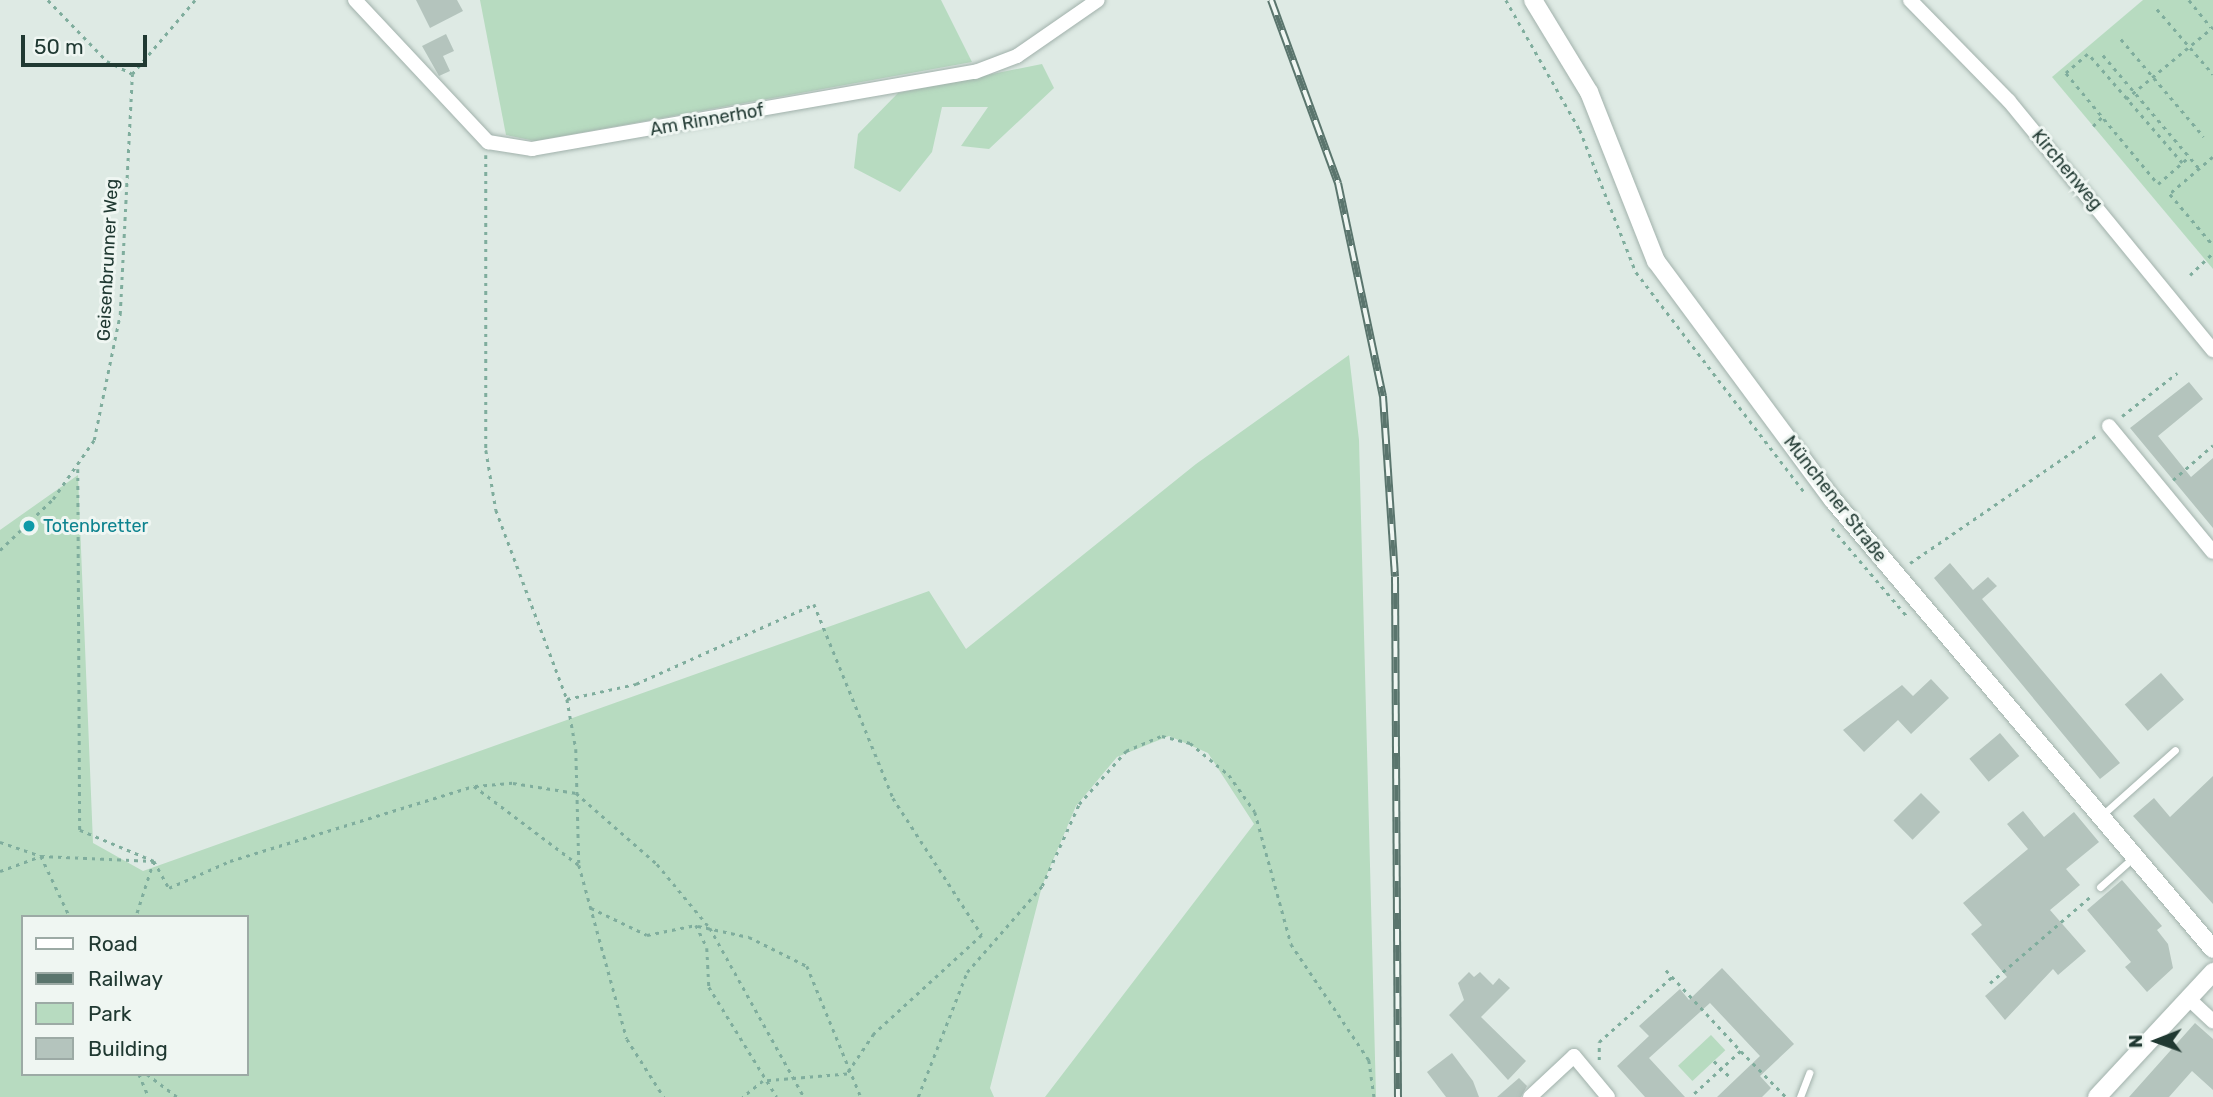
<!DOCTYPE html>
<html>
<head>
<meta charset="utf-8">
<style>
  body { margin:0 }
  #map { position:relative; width:2213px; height:1097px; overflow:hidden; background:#deeae4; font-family:Rubik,sans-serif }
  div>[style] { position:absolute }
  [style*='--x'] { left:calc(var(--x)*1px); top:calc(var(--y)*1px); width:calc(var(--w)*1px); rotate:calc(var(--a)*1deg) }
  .green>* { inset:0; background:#b7dbc0; transform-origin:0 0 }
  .building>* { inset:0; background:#b4c4bd; transform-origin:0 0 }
  .path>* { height:2.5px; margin-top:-1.25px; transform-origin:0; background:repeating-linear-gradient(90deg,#7fad9d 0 3.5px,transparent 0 8.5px) }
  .roads { filter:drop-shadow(0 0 2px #a1b1ab) drop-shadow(0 0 2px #a1b1ab) }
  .service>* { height:7px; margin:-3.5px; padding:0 3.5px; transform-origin:3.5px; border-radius:3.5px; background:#fff }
  .minor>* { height:14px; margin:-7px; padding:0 7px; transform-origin:7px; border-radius:7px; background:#fff }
  .tertiary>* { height:18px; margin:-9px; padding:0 9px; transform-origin:9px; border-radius:9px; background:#fff }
  .rail>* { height:8px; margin-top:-4px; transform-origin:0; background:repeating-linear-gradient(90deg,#eff6f2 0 16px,#5a756d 0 32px); box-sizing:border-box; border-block:2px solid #5a756d }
  .dots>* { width:19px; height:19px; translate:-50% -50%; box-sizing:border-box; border:4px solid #eff6f2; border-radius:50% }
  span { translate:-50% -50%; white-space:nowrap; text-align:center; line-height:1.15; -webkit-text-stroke:6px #eff6f2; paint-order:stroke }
  .street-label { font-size:18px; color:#203932 }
  .culture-label { font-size:18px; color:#0d838f }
  .left { translate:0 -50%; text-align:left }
  .legend { position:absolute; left:21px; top:915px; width:228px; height:161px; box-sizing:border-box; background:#eff6f2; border:2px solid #9caaa5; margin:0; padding:9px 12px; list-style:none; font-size:21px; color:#203932 }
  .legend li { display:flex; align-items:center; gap:14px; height:35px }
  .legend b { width:35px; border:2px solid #9caaa5 }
  .north { position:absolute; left:2122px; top:1006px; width:70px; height:70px; -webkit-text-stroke:5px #eff6f2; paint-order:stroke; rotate:269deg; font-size:19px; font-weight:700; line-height:28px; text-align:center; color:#203932 }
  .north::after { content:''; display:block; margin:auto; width:24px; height:32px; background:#203932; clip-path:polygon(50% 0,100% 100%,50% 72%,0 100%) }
  .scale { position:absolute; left:21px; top:35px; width:126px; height:32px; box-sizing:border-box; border:4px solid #203932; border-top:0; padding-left:9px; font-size:21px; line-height:24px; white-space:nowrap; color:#203932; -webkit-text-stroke:5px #eff6f2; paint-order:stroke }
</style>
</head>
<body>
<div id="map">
  <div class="green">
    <div style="clip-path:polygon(480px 0,941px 0,972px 62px,535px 141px,506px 135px)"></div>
    <div style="clip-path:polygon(2143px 0,2213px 0,2213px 269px,2052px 77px)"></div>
    <div style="clip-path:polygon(1042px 64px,1054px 88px,989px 149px,961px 146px,988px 107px,942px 107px,932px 152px,900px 192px,854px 168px,858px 134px,898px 93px)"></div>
    <div style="clip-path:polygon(evenodd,1349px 355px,1359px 440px,1376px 1097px,1045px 1097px,1254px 824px,1208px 753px,1169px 736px,1117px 757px,1076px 806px,1042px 886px,990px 1088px,994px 1097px,0 1097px,0 530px,78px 475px,93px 843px,143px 871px,929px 591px,966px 649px,1196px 464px,1349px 355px,23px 917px,247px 917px,247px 1074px,23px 1074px,23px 917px)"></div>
    <div style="left:1711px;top:1035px;width:21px;height:45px;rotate:47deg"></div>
  </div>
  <div class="building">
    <div style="clip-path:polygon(416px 0,457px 0,463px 11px,430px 28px)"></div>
    <div style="clip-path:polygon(446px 34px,454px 51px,443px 56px,450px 71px,439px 76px,422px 46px)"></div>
    <div style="clip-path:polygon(2189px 382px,2203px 399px,2158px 436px,2191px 477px,2213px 458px,2213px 528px,2130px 428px)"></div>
    <div style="clip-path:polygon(1950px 563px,1973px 590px,1988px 577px,1997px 586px,1982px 599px,2120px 763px,2100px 779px,1934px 578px)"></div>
    <div style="left:2161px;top:673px;width:35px;height:48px;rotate:49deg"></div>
    <div style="clip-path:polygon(1931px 679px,1949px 698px,1911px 734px,1898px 720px,1864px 752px,1843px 730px,1902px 685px,1913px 696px)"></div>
    <div style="left:2000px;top:733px;width:30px;height:40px;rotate:50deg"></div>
    <div style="clip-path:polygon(2213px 776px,2213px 904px,2133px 816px,2154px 798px,2170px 817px)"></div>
    <div style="left:1921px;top:793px;width:27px;height:39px;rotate:45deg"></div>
    <div style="clip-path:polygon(2023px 811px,2044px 837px,2074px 812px,2099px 842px,2066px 869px,2080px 885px,2050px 910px,2086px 951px,2058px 975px,2053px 969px,2005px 1020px,1985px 996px,2007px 977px,1971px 934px,1982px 925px,1963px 903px,2028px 849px,2007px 824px)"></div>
    <div style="clip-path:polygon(2122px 880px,2162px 926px,2157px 930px,2168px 944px,2173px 968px,2147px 992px,2125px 967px,2131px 962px,2087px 910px)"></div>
    <div style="clip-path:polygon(1722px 968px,1794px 1044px,1760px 1076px,1771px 1088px,1762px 1097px,1717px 1097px,1760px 1056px,1710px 1003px,1649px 1058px,1685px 1097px,1645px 1097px,1617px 1066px,1649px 1036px,1639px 1026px,1680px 989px,1689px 1000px)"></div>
    <div style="clip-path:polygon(1469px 972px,1474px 977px,1480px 972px,1493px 985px,1499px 978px,1510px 988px,1481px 1017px,1526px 1061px,1508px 1080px,1449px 1015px,1464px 1000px,1458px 983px)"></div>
    <div style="clip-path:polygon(2195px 1023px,2213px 1039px,2213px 1090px,2192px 1071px,2169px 1097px,2129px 1097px)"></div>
    <div style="clip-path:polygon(1452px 1053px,1473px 1081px,1479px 1097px,1446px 1097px,1427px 1072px)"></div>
    <div style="clip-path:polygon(1519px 1078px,1527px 1086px,1521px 1097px,1497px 1097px)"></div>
  </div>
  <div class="path">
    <div style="--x:48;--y:0;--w:85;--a:46"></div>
    <div style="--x:107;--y:61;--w:28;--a:27"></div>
    <div style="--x:1506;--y:0;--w:150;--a:60.4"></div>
    <div style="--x:1580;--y:130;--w:153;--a:68.5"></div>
    <div style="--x:1636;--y:272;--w:277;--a:52.6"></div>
    <div style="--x:2189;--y:0;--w:35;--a:51"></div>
    <div style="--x:2157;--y:9;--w:86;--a:49.3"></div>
    <div style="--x:2121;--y:39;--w:128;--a:49.7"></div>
    <div style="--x:2103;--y:55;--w:148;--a:49.7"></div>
    <div style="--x:2126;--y:99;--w:113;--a:-39.6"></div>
    <div style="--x:2093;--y:126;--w:13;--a:-45"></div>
    <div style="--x:486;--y:155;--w:295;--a:90"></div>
    <div style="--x:486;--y:450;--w:61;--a:80.5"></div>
    <div style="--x:496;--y:510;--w:202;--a:69.4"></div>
    <div style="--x:567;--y:699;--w:51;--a:79.8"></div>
    <div style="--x:576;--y:749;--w:116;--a:88.5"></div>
    <div style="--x:2213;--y:157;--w:57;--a:139.3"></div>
    <div style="--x:2170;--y:194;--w:67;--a:49.9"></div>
    <div style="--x:2182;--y:163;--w:144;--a:-130.8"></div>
    <div style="--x:2088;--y:54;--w:29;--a:139"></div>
    <div style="--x:2066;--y:73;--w:144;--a:50.3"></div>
    <div style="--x:2158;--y:184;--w:41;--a:-41.1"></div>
    <div style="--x:2190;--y:275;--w:32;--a:-44"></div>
    <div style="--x:2122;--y:416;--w:70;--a:-38"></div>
    <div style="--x:78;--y:469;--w:361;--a:89.7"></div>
    <div style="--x:80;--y:830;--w:80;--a:22.7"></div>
    <div style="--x:154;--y:861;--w:31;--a:61"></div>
    <div style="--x:169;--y:888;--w:67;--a:-23.9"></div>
    <div style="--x:230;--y:861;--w:255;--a:-17.1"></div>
    <div style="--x:474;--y:786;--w:131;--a:37"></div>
    <div style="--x:579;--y:865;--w:180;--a:74.6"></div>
    <div style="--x:627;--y:1039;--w:69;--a:57.5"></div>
    <div style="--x:2173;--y:480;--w:53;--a:-41.2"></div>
    <div style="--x:1832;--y:528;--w:116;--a:49.6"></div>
    <div style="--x:0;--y:550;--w:74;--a:-43.9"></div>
    <div style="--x:53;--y:499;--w:72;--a:-55.2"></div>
    <div style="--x:94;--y:440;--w:129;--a:-78.3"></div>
    <div style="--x:120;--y:314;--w:240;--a:-87.1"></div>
    <div style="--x:132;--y:74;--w:97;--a:-49.6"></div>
    <div style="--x:1910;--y:563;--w:227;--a:-34.4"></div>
    <div style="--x:567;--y:699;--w:71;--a:-12.3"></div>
    <div style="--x:636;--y:684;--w:195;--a:-24.2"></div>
    <div style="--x:814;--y:604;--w:209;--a:67.8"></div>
    <div style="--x:893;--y:798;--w:163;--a:57"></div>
    <div style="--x:982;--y:935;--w:147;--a:137.5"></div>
    <div style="--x:874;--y:1034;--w:48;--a:124"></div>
    <div style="--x:847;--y:1074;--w:84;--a:175.2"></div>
    <div style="--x:763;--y:1081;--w:26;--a:141"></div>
    <div style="--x:475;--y:786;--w:38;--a:-5"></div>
    <div style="--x:513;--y:783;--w:64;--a:9"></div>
    <div style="--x:576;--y:793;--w:108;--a:41.2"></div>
    <div style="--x:657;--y:864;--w:83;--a:50.4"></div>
    <div style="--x:710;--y:928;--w:193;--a:60.9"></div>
    <div style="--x:0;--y:842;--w:43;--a:18.9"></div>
    <div style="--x:41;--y:856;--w:68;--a:64.6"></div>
    <div style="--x:0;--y:871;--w:44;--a:-20.1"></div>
    <div style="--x:41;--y:856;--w:113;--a:2.5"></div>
    <div style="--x:154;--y:861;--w:59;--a:107.8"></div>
    <div style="--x:591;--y:908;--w:62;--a:25.7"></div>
    <div style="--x:647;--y:935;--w:50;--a:-11.5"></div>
    <div style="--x:696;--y:925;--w:25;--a:64"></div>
    <div style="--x:707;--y:948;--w:39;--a:87"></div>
    <div style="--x:709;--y:987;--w:129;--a:58.3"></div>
    <div style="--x:698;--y:926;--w:52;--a:12.2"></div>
    <div style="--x:749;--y:937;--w:65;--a:26.6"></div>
    <div style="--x:807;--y:966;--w:142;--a:67.6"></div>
    <div style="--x:1666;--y:970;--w:110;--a:47.2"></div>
    <div style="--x:1741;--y:1051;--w:68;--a:137.4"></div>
    <div style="--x:1990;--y:983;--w:133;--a:-40.7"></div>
    <div style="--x:1741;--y:1051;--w:64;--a:45.6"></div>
    <div style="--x:1599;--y:1060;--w:18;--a:-90"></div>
    <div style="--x:1599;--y:1042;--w:98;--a:-41.7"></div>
    <div style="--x:1714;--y:1061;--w:25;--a:45"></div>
    <div style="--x:139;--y:1074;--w:25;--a:67"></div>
    <div style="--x:147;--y:1074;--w:39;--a:37"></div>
    <div style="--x:918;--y:1097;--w:134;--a:-68.6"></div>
    <div style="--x:967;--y:972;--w:114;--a:-48.9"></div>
    <div style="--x:1042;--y:886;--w:90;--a:-65.7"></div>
    <div style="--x:1079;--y:804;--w:71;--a:-48.4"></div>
    <div style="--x:1126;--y:751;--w:39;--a:-23"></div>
    <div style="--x:1162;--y:736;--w:29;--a:14"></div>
    <div style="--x:1190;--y:743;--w:50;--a:39.4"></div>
    <div style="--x:1229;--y:775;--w:45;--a:54.9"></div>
    <div style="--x:1255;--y:812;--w:137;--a:74.7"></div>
    <div style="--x:1291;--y:944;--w:140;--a:56.1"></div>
    <div style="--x:1369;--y:1060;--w:37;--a:82"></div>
  </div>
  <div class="roads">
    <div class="service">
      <div style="--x:2101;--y:816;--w:99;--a:-41.7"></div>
      <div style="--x:2100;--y:887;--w:45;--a:-41.4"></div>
      <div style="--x:1800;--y:1097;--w:26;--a:-69"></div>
    </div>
    <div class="minor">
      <div style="--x:355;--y:0;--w:195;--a:46.9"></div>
      <div style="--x:488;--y:142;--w:45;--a:9"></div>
      <div style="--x:532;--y:149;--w:450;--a:-9.9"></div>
      <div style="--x:975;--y:72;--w:45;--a:-20.9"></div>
      <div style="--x:1017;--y:56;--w:98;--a:-34.7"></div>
      <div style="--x:1910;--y:0;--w:141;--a:45.6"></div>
      <div style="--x:2009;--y:101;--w:322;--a:50.7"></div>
      <div style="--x:2109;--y:426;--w:163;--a:50.5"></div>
      <div style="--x:2189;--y:999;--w:33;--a:43"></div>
      <div style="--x:1530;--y:1097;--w:60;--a:-43"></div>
      <div style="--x:1574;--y:1056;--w:53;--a:50.3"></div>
    </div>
    <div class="tertiary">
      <div style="--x:1533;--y:0;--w:108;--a:58.7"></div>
      <div style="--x:1589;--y:92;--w:182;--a:68.4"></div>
      <div style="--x:1656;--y:261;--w:297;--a:53.5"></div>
      <div style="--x:1833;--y:500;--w:588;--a:49.76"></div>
      <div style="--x:2097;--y:1097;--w:171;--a:-47.1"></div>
    </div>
  </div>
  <div class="rail">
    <div style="--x:1271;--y:0;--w:195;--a:69.9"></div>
    <div style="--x:1338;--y:183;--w:218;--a:78.1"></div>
    <div style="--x:1383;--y:396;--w:181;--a:86.2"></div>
    <div style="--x:1395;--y:577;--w:520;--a:89.67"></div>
  </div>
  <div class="dots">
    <div style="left:29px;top:526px;background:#0f9aa8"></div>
  </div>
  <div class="street-label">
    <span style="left:707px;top:120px;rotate:-10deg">Am Rinnerhof</span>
    <span style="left:2067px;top:170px;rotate:50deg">Kirchenweg</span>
    <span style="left:108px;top:260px;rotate:-87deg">Geisenbrunner Weg</span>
    <span style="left:1835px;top:499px;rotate:52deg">Münchener Straße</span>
  </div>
  <div class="culture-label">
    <span class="left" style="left:43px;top:526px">Totenbretter</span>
  </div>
  <ul class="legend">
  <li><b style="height:9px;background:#fff"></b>Road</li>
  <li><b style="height:9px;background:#5a756d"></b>Railway</li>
  <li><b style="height:19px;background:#b7dbc0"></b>Park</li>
  <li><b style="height:19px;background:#b4c4bd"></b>Building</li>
  </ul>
  <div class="north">N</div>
  <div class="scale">50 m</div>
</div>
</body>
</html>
